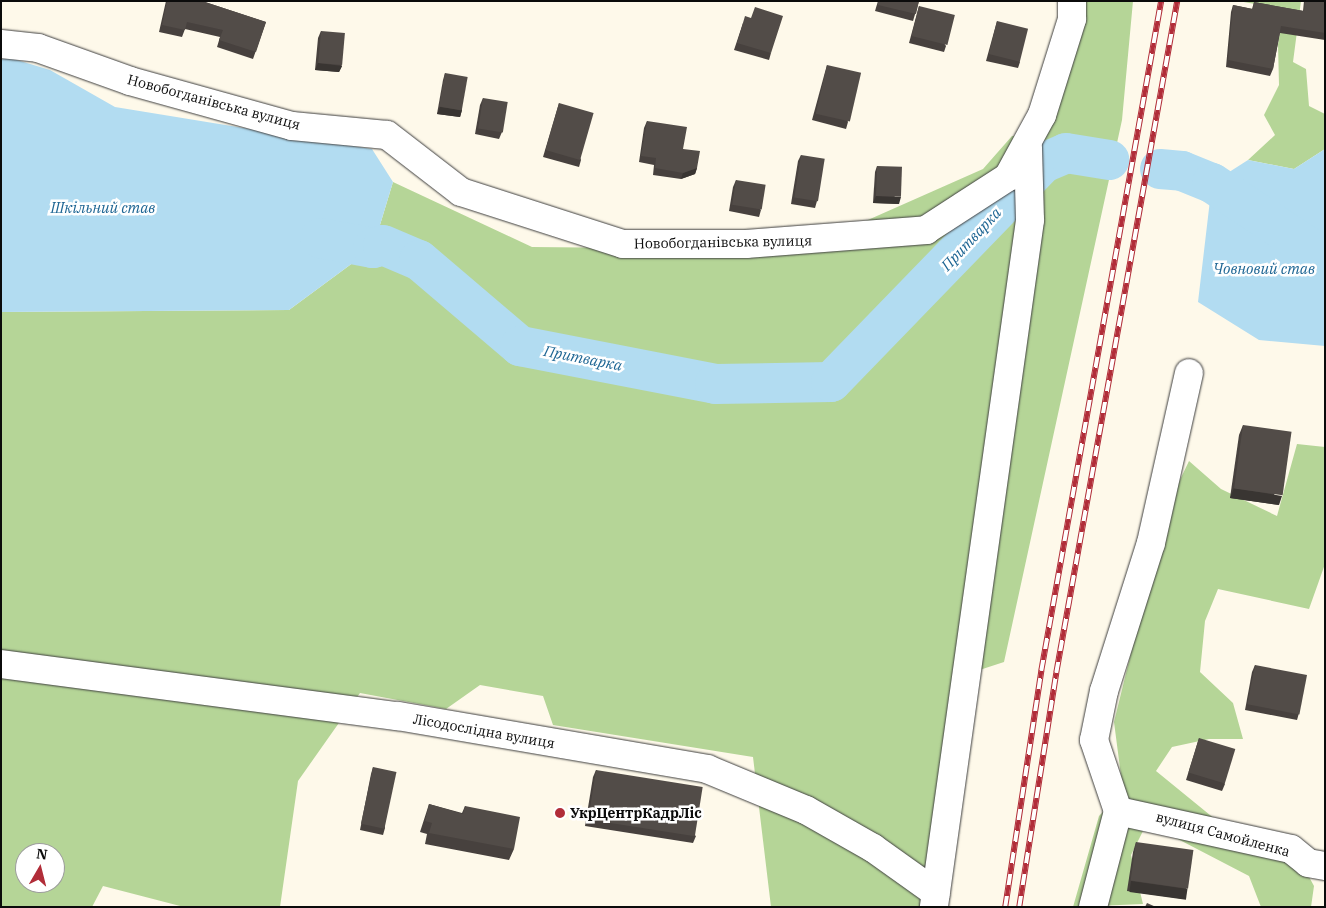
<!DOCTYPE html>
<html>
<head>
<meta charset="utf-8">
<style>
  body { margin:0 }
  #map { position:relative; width:1326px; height:908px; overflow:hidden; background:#fef9ea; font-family:"IBM Plex Serif",serif }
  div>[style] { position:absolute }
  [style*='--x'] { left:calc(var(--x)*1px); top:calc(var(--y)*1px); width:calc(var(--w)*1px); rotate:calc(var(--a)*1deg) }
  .forest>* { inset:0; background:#b5d597 }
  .water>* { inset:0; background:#b2dcf1 }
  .river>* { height:40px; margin:-20px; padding:0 20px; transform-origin:20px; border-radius:20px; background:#b2dcf1 }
  .roads { filter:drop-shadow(0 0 1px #3e3e3e) drop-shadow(0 0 1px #3e3e3e) }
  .minor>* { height:28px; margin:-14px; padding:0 14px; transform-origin:14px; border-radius:14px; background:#fff }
  .rail>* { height:5.5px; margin-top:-2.75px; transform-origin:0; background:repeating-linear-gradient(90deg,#fff 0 11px,#b12d39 0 22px); box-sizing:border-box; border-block:1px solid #b12d39 }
  .wall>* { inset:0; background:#47413e }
  .shaded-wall>* { inset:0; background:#393532; transform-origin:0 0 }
  .building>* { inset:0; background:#524c48; transform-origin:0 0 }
  .dots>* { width:14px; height:14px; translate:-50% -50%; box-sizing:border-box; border:2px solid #fff; border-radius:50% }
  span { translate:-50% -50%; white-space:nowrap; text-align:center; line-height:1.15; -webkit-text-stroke:5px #fff; paint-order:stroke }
  .street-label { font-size:14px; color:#0b0b0b }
  .poi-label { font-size:14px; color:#0b0b0b; font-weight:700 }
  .left { translate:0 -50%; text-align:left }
  .water-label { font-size:15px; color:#1d6593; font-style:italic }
  .frame { position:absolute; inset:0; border:2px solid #0b0b0b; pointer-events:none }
  .north { position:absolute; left:15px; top:843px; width:50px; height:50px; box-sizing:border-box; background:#fff; border:1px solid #9d9d9d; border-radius:50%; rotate:8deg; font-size:14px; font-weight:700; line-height:20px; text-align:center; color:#0b0b0b }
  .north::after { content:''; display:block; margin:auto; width:18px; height:22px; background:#b12d39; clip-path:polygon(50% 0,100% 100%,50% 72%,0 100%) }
</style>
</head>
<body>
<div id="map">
  <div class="forest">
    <div style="clip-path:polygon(evenodd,1082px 1px,1133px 1px,1122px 120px,1004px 662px,958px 677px,922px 907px,771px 907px,753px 757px,553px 725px,543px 696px,480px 685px,446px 709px,360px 693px,298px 781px,280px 907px,184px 907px,103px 886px,92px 907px,1px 907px,1px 312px,289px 310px,373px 248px,393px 182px,532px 247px,840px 250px,843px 231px,983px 169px,1012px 136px,1045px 134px,1082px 1px,25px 853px,55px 853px,55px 883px,25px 883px,25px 853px)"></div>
    <div style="clip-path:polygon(1238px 1px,1301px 1px,1293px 62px,1306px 69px,1309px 106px,1325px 114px,1325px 149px,1294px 169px,1248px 160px,1275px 135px,1264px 115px,1279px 85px,1278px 44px,1284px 9px)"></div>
    <div style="clip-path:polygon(1297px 444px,1325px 447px,1325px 564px,1309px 609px,1218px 589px,1205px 621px,1200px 672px,1233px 703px,1243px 739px,1209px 739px,1172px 747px,1156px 771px,1232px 833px,1308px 875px,1314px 886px,1311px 907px,1261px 907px,1249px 876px,1147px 823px,1131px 855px,1143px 904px,1073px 907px,1099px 816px,1123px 791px,1114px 722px,1167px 507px,1189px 461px,1221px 489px,1277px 516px)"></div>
  </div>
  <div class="water">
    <div style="clip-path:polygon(7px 57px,50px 70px,115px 107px,372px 149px,393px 182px,373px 248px,289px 310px,1px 312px,1px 60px)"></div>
    <div style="clip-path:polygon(1325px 149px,1325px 346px,1259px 340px,1198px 302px,1212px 183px,1248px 160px,1294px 169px)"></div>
  </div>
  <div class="river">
    <div style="--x:1160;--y:169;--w:22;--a:5"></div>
    <div style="--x:1182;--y:171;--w:32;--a:22"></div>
    <div style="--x:1212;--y:183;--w:136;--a:33.6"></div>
    <div style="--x:320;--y:238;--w:54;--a:10.7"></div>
    <div style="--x:373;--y:248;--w:10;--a:-17"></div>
    <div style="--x:383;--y:245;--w:39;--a:23"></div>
    <div style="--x:419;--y:260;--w:133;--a:40.4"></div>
    <div style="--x:520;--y:346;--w:199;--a:11"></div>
    <div style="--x:715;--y:384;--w:116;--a:-1"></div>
    <div style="--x:831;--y:382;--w:305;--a:-45.9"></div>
    <div style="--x:1043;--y:163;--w:25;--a:-23"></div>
    <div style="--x:1066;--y:153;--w:44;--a:9.2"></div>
  </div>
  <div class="roads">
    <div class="minor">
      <div style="--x:1;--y:44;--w:37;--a:6"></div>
      <div style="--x:38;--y:48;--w:98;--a:19.7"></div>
      <div style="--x:130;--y:81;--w:168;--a:15.5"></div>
      <div style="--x:292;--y:126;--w:95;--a:5.4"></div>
      <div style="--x:387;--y:135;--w:93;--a:37.6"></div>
      <div style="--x:461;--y:192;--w:170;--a:17.8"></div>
      <div style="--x:623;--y:244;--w:123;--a:0"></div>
      <div style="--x:746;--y:244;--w:181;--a:-4.4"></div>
      <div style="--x:926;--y:230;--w:98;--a:-32.9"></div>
      <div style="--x:1008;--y:177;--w:71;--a:-61.3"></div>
      <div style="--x:1042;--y:115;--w:101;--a:-72.6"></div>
      <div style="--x:1072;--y:19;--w:18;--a:-90"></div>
      <div style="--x:1;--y:664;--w:400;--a:7.5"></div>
      <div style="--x:398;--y:716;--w:314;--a:9.7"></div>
      <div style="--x:707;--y:769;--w:107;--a:22.5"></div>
      <div style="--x:806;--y:810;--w:77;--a:29.6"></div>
      <div style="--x:873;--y:848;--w:77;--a:35.5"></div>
      <div style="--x:1118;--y:811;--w:177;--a:12.4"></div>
      <div style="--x:1291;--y:849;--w:22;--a:39"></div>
      <div style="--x:1308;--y:863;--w:17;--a:10"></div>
      <div style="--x:934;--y:906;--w:693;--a:-82.03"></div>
      <div style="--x:1030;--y:220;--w:73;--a:-91.6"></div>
      <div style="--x:1093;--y:907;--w:99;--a:-75.4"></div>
      <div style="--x:1118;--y:811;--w:75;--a:-108.7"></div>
      <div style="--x:1094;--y:740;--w:50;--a:-78.5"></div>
      <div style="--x:1104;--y:691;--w:155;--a:-72.4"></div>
      <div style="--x:1151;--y:543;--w:174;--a:-77.4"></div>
    </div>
  </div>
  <div class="rail">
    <div style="--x:1005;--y:907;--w:239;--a:-81.3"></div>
    <div style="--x:1041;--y:671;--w:681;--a:-79.85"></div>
    <div style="--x:1019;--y:907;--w:237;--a:-81"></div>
    <div style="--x:1056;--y:673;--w:683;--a:-79.79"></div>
  </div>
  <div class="wall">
    <div style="clip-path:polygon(166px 1px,202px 1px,266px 22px,253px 59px,217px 47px,220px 37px,185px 29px,182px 37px,159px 32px)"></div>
    <div style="clip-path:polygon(878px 1px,919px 1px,913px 21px,875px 11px)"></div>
    <div style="clip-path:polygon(1304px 1px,1325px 1px,1325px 40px,1280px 33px,1273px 69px,1270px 76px,1226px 67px,1231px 12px,1233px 5px,1252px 9px,1254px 2px,1303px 11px)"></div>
    <div style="clip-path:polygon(919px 6px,946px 46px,944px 52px,909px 43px)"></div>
    <div style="clip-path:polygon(997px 21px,1020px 62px,1018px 68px,986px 61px)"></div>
    <div style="clip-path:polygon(743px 23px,771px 53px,769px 60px,734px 50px)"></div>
    <div style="clip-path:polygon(321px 31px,342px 66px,339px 72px,315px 70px,318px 38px)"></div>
    <div style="clip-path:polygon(827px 65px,848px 122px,846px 129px,812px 120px,825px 72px)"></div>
    <div style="clip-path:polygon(445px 73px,462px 110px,460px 117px,437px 114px,443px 80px)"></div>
    <div style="clip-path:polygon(483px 98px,502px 132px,499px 139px,475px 134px,480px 105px)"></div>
    <div style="clip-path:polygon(559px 103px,581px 160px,579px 167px,543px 157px)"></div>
    <div style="clip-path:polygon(647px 121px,683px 149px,697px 168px,695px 174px,681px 179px,653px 175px,654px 165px,639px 162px,644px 128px)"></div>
    <div style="clip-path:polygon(801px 155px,817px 201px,815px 208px,791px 204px,798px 161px)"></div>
    <div style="clip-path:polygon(877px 166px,899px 204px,873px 203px,875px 172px)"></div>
    <div style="clip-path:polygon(736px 180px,761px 210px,759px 217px,729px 211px,733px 187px)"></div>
    <div style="clip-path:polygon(1243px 425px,1279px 505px,1230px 498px,1239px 435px)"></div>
    <div style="clip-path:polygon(1255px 665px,1299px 713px,1297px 720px,1245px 710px,1252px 672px)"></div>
    <div style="clip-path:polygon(1199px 738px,1225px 784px,1222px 791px,1186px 780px)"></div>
    <div style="clip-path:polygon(373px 767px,385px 828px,383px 835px,360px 830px,371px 774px)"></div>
    <div style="clip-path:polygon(596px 770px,696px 836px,693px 843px,585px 826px,593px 777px)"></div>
    <div style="clip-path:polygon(429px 804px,462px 813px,465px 806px,514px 849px,509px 860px,425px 844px,427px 834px,420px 832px)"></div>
    <div style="clip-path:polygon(1136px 842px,1187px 889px,1184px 899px,1127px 891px,1133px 852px)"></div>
  </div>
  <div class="shaded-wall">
    <div style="clip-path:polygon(318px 63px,342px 66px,339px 72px,315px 70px)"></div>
    <div style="clip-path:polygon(440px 107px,462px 110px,460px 117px,437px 114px)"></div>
    <div style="clip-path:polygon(697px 168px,695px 174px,681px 179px,683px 173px)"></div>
    <div style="clip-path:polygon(876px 196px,901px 197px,899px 204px,873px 203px)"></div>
    <div style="clip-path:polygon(1234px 488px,1282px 496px,1279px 505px,1230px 498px)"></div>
    <div style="left:1131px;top:881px;width:57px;height:11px;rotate:8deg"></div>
  </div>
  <div class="building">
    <div style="clip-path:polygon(167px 1px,202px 1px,266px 22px,256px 52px,219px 40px,223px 30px,187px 22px,185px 30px,162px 25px)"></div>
    <div style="clip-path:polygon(878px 1px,919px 1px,916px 14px,878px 5px)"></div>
    <div style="clip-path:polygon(1305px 1px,1325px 1px,1325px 33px,1281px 26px,1273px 69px,1228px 60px,1233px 5px,1253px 9px,1254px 2px,1304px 11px)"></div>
    <div style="left:919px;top:6px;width:37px;height:31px;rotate:14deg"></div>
    <div style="clip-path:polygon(755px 7px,783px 16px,771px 53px,737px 43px,745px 16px,751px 18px)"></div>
    <div style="left:997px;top:21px;width:32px;height:34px;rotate:14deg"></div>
    <div style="left:321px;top:31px;width:24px;height:32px;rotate:5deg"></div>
    <div style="left:827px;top:65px;width:35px;height:50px;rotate:13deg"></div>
    <div style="left:445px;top:73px;width:23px;height:34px;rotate:10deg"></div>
    <div style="left:483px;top:98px;width:25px;height:31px;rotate:9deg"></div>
    <div style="left:559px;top:103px;width:36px;height:49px;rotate:16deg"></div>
    <div style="clip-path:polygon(647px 121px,687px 127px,683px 149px,700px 151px,697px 168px,683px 173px,655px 168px,656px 158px,641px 156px)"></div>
    <div style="left:801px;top:155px;width:24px;height:43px;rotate:9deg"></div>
    <div style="left:877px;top:166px;width:25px;height:30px;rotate:2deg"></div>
    <div style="left:736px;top:180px;width:30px;height:25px;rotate:9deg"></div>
    <div style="left:1243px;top:425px;width:49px;height:64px;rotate:8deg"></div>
    <div style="left:1255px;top:665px;width:53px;height:40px;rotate:11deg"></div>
    <div style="left:1199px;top:738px;width:38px;height:36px;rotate:17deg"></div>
    <div style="left:373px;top:767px;width:24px;height:58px;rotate:12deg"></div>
    <div style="left:596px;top:770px;width:108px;height:50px;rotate:9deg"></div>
    <div style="clip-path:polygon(429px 804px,463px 814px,465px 806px,520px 817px,514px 849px,429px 833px,432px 823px,425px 821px)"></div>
    <div style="left:1136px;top:842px;width:58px;height:39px;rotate:8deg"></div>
    <div style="clip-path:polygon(1147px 903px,1156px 907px,1145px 907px)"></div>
  </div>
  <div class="dots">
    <div style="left:560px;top:813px;background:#b12d39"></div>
  </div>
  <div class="street-label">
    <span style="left:214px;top:102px;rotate:15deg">Новобогданівська вулиця</span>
    <span style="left:723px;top:242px;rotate:-1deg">Новобогданівська вулиця</span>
    <span style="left:484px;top:731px;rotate:10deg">Лісодослідна вулиця</span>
    <span style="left:1223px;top:834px;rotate:15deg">вулиця Самойленка</span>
  </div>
  <div class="poi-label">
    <span class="left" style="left:570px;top:813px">УкрЦентрКадрЛіс</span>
  </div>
  <div class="water-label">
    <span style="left:103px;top:208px">Шкільний став</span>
    <span style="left:971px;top:239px;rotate:-47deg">Притварка</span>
    <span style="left:1264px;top:269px">Човновий став</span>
    <span style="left:583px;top:358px;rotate:11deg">Притварка</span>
  </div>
  <div class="frame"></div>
  <div class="north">N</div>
</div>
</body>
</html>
